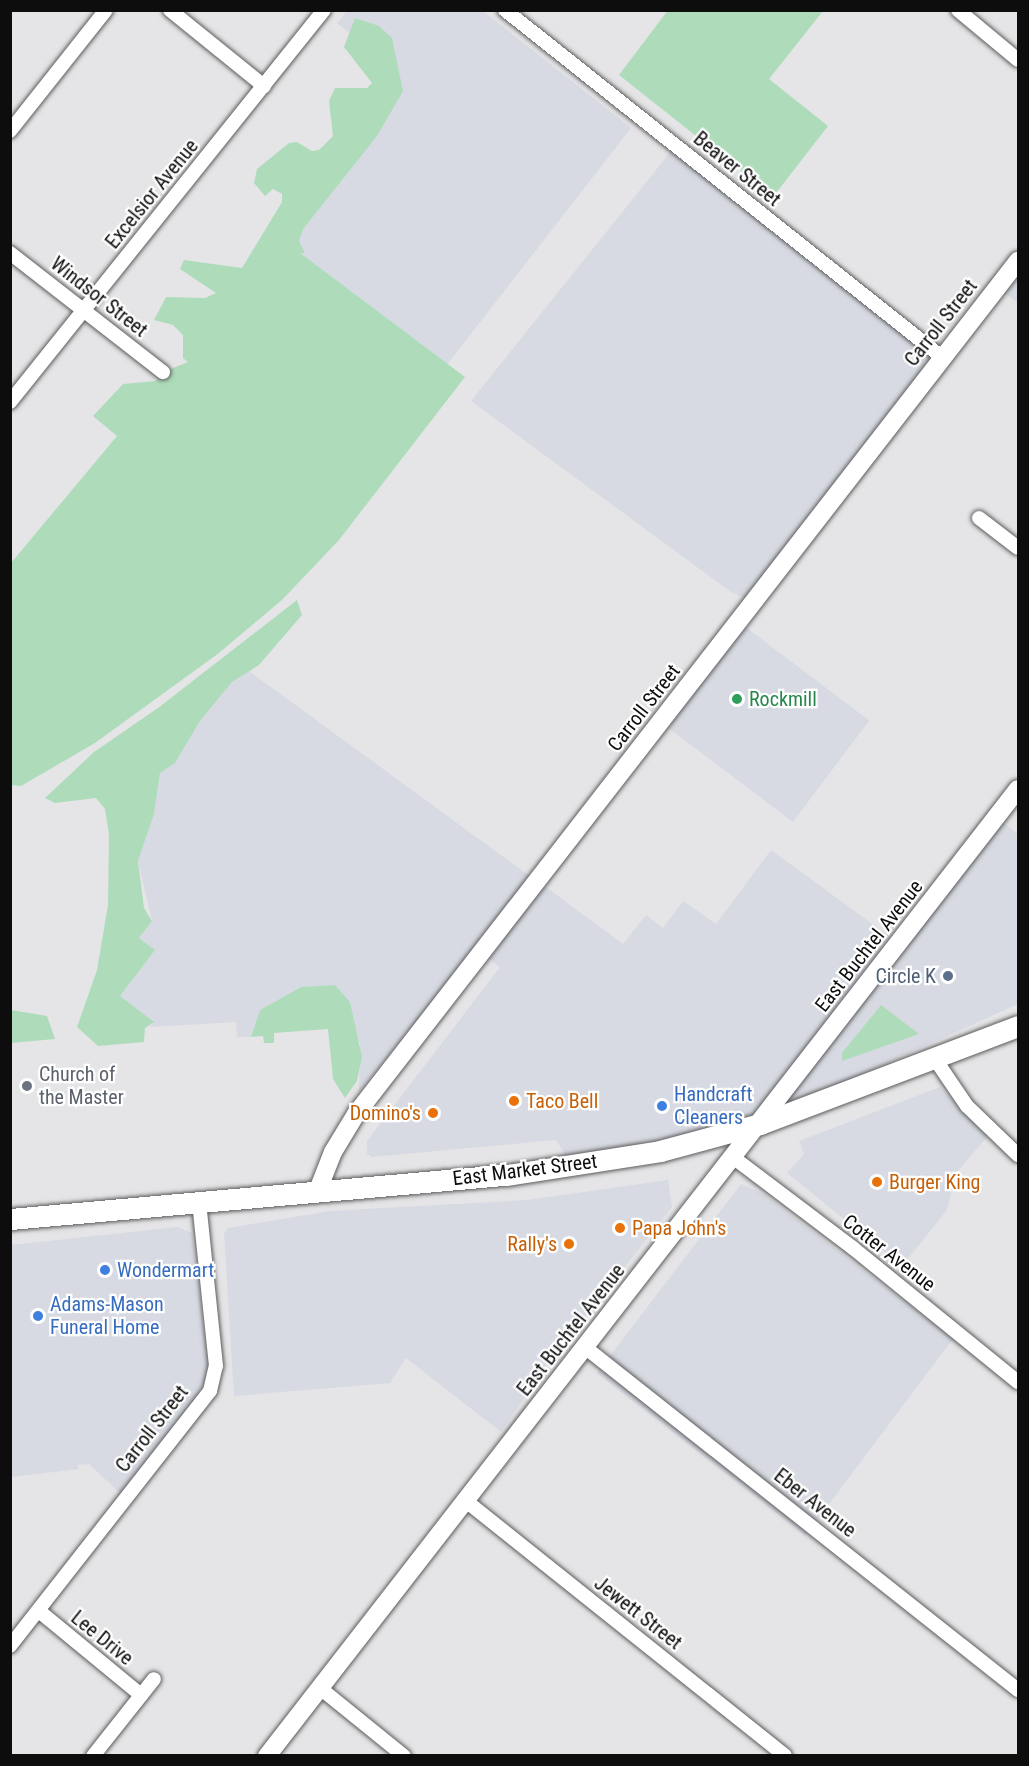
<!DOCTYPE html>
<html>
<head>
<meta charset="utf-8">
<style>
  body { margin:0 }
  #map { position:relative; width:1029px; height:1766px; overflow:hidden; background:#e5e5e7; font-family:"Roboto Condensed",sans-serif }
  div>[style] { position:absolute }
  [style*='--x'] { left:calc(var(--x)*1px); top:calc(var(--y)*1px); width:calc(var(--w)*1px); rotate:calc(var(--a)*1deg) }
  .built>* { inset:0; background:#d7dae2; transform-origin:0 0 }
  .green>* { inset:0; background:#aedcbb }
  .roads { filter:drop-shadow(0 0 2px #5c5c5d) drop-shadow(0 0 2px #5c5c5d) }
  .street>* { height:14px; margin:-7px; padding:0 7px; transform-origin:7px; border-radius:7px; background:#fff }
  .secondary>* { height:18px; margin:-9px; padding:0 9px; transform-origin:9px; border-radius:9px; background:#fff }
  .primary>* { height:21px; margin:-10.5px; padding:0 10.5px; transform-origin:10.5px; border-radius:10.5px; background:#fff }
  .dots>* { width:16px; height:16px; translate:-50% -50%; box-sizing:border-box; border:3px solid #fff; border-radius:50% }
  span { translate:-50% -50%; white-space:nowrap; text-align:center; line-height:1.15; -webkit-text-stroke:4.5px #fff; paint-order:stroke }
  .street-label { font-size:20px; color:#0d0d0d }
  .leisure-label { font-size:20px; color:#27864d }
  .left { translate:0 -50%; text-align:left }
  .service-label { font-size:20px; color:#4e5e75 }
  .right { translate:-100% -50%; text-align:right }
  .worship-label { font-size:20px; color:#5b616d }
  .shop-label { font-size:20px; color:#366cbe }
  .food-label { font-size:20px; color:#c56008 }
  .frame { position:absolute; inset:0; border:12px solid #0d0d0d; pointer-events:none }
</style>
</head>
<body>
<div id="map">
  <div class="built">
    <div style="clip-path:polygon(347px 11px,483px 11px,631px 128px,446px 366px,283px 243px,385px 62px,337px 23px)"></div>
    <div style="clip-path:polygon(676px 145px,943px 358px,753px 602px,731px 592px,471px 401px)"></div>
    <div style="clip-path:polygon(1018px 260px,1018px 303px,997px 287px)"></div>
    <div style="left:744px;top:626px;width:157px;height:127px;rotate:37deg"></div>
    <div style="clip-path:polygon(249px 671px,531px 877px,359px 1092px,360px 1044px,335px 985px,301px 987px,260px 1010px,251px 1037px,237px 1037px,236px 1022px,150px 1027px,153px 1023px,120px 996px,155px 950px,139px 938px,152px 921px,138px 861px,154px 814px,160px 773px,175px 763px,200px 721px,232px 682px)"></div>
    <div style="clip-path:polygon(1000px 820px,1018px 834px,1018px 1004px,772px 1115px)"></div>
    <div style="clip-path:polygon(771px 850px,897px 942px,755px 1121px,569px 1160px,556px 1140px,372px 1157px,367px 1154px,367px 1141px,500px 967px,483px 954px,539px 882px,623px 944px,646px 915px,663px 928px,683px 901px,716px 924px)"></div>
    <div style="clip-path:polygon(940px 1087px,988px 1136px,955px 1174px,947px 1210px,902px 1266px,787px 1173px,804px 1154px,799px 1141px)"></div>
    <div style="clip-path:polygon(668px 1180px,672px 1207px,543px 1371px,501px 1432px,406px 1358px,390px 1383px,234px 1396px,224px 1234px,228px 1228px,330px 1211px,527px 1200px)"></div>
    <div style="clip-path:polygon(741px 1184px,764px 1194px,953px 1339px,805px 1536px,597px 1373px)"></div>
    <div style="clip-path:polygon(178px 1227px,192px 1233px,209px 1372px,191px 1406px,122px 1495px,89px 1464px,77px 1465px,79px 1469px,11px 1477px,10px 1245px)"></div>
  </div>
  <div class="green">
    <div style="clip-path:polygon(668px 10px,823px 11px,769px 79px,828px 126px,773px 197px,619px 75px)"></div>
    <div style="clip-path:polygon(355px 18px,379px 26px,392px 38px,403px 91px,377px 136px,303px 229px,299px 241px,305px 253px,300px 253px,465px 377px,339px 540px,283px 599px,219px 653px,95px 743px,21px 786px,11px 785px,11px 563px,117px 436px,93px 416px,123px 384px,156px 381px,163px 372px,188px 362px,183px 358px,183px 335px,173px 325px,154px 320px,166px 297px,205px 298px,216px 293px,180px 269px,184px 260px,242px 268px,282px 202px,282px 194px,273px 189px,265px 196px,254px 183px,257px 169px,289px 143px,297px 142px,312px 151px,319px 150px,333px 136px,329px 101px,335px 88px,367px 88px,372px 83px,344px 47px)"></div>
    <div style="clip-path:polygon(297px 600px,302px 615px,259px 665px,232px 682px,200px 721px,175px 763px,160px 773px,154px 814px,138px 861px,144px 908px,152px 921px,139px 938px,155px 950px,120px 996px,154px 1022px,145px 1028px,144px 1042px,98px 1046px,77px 1027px,97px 970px,108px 905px,109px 835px,105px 809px,96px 798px,55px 803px,45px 798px,94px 752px,158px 708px)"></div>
    <div style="clip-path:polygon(335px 985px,350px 1002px,362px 1057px,357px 1081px,345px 1098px,333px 1079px,328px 1029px,274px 1033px,274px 1043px,264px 1043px,263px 1036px,251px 1037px,260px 1010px,301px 987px)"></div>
    <div style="clip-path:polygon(881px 1005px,919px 1034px,842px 1061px,842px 1053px)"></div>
    <div style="clip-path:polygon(11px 1010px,47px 1016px,55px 1039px,11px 1043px)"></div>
  </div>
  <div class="roads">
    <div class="street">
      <div style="--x:170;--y:10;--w:121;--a:39"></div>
      <div style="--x:505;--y:10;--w:559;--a:38.47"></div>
      <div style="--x:958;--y:10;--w:78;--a:39.8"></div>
      <div style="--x:10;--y:131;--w:154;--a:-51.6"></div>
      <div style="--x:10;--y:253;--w:194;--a:37.9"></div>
      <div style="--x:10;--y:402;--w:502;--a:-51.3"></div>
      <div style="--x:979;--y:518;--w:49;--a:37.6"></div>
      <div style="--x:935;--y:1059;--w:57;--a:55.8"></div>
      <div style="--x:967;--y:1106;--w:71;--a:43.9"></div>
      <div style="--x:734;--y:1158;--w:149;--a:37.1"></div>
      <div style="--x:853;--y:1248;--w:213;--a:39.1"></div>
      <div style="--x:586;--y:1348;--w:551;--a:38.37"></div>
      <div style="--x:466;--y:1501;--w:408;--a:38.6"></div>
      <div style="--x:39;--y:1611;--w:132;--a:39.5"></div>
      <div style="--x:10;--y:1646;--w:324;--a:-51.9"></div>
      <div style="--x:210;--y:1391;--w:26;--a:-77"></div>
      <div style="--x:216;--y:1366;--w:166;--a:-95.9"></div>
      <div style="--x:320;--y:1688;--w:108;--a:39"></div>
      <div style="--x:93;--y:1756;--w:98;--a:-51.6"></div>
    </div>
    <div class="secondary">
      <div style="--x:318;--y:1190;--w:41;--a:-68.5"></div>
      <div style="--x:333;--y:1152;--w:44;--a:-58.8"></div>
      <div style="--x:356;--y:1114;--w:1080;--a:-52.19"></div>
      <div style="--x:267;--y:1756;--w:1224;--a:-52.17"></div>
    </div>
    <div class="primary">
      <div style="--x:10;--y:1219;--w:499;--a:-5.1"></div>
      <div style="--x:507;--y:1175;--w:155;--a:-8.9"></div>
      <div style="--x:660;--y:1151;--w:104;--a:-15.1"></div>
      <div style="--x:760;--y:1124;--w:276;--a:-20.8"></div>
    </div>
  </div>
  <div class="dots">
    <div style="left:737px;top:699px;background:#2e9e5b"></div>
    <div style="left:948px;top:976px;background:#5c6f8a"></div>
    <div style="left:27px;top:1086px;background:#6b7280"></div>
    <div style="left:514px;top:1101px;background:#e8710a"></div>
    <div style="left:662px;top:1106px;background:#3f7fe0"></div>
    <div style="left:433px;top:1113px;background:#e8710a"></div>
    <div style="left:877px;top:1182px;background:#e8710a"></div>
    <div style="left:620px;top:1228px;background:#e8710a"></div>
    <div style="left:569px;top:1244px;background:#e8710a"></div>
    <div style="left:105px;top:1270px;background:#3f7fe0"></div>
    <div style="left:38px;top:1316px;background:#3f7fe0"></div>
  </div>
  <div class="street-label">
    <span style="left:737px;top:169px;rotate:39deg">Beaver Street</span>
    <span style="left:152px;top:194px;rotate:-51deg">Excelsior Avenue</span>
    <span style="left:99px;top:297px;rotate:38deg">Windsor Street</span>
    <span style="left:941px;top:323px;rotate:-52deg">Carroll Street</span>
    <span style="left:644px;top:708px;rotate:-52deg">Carroll Street</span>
    <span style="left:869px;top:946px;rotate:-52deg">East Buchtel Avenue</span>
    <span style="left:525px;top:1170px;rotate:-7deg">East Market Street</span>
    <span style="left:889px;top:1253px;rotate:38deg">Cotter Avenue</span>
    <span style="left:571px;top:1330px;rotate:-52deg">East Buchtel Avenue</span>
    <span style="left:152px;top:1429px;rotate:-52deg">Carroll Street</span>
    <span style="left:815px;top:1503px;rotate:38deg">Eber Avenue</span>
    <span style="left:638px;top:1613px;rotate:38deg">Jewett Street</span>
    <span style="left:102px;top:1638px;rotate:39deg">Lee Drive</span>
  </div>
  <div class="leisure-label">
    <span class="left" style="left:749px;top:699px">Rockmill</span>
  </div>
  <div class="service-label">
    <span class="right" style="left:936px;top:976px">Circle K</span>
  </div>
  <div class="worship-label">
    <span class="left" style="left:39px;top:1086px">Church of<br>the Master</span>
  </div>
  <div class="shop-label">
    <span class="left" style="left:674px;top:1106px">Handcraft<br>Cleaners</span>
    <span class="left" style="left:117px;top:1270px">Wondermart</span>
    <span class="left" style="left:50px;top:1316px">Adams-Mason<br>Funeral Home</span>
  </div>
  <div class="food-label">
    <span class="left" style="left:526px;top:1101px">Taco Bell</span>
    <span class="right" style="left:421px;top:1113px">Domino's</span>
    <span class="left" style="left:889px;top:1182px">Burger King</span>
    <span class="left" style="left:632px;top:1228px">Papa John's</span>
    <span class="right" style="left:557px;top:1244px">Rally's</span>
  </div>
  <div class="frame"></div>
</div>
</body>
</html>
